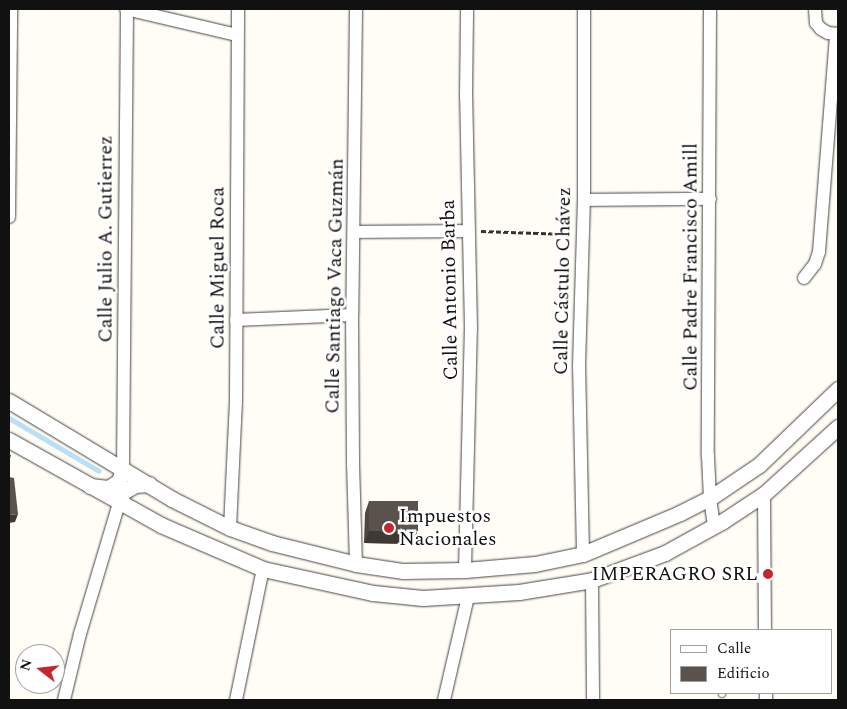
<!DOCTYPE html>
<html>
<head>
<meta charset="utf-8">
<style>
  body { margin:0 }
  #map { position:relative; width:847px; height:709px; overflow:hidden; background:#fffdf5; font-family:Spectral,serif }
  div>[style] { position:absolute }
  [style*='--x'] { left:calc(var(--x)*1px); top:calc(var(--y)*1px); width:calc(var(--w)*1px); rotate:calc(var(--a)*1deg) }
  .stream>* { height:5px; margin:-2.5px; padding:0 2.5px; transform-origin:2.5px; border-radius:2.5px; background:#b9e0f7 }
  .path>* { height:3px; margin-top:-1.5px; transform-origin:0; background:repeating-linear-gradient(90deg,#333 0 5px,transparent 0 7.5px) }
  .roads { filter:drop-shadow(0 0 1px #444) drop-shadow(0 0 1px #444) }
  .service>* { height:6px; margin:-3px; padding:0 3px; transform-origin:3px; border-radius:3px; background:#fff }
  .minor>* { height:12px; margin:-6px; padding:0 6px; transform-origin:6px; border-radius:6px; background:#fff }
  .tertiary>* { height:15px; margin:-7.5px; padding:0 7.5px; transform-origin:7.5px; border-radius:7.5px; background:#fff }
  .wall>* { inset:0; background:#4d4742 }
  .shaded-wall>* { inset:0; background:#3f3936 }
  .building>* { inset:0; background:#5a524d; transform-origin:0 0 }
  .dots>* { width:14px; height:14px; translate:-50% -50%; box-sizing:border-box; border:2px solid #fff; border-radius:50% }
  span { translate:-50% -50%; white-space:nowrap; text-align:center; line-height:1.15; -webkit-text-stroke:5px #fff; paint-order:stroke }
  .street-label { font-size:20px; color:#111 }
  .poi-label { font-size:20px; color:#111 }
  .left { translate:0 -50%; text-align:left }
  .right { translate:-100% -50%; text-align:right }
  .frame { position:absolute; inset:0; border:10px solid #111; pointer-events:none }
  .legend { position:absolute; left:670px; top:629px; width:162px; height:65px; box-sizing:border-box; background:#fff; border:1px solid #a0a0a0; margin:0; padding:6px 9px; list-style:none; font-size:15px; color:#111 }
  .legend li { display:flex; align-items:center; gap:10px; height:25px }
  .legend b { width:25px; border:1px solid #a0a0a0 }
  .north { position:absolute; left:15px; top:644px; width:50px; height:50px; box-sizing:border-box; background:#fff; border:1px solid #a0a0a0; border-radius:50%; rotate:286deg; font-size:14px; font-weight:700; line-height:20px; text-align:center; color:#111 }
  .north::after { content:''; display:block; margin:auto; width:18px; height:22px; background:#c4262e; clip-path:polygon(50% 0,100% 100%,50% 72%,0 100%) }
</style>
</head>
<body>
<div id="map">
  <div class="stream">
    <div style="--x:9;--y:418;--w:104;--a:30.5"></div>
  </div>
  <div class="path">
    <div style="--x:481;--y:231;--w:88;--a:2"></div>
  </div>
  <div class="roads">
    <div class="service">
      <div style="--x:722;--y:693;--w:1;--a:90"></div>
    </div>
    <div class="minor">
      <div style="--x:126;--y:9;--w:114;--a:13.2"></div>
      <div style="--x:356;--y:9;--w:306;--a:90.7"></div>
      <div style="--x:352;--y:315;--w:148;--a:89.6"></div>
      <div style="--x:353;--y:463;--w:101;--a:88.3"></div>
      <div style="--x:710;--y:9;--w:447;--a:90.3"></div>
      <div style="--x:708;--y:456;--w:42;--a:87.3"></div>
      <div style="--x:710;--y:498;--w:28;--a:82"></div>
      <div style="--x:815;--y:9;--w:14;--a:86"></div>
      <div style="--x:816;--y:23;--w:8;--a:50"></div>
      <div style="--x:821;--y:29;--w:8;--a:30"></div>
      <div style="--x:828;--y:33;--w:10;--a:6"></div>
      <div style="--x:584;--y:200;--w:126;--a:-0.5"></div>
      <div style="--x:9;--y:217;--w:208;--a:-89.4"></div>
      <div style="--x:354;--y:232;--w:114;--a:-0.5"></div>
      <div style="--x:804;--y:278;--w:18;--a:-52"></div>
      <div style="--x:815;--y:264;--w:13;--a:-72"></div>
      <div style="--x:819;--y:252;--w:219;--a:-85.5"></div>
      <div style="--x:236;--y:320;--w:116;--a:-2.5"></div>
      <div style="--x:123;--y:469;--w:460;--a:-89.5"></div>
      <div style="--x:764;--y:494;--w:136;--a:89.6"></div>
      <div style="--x:230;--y:528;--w:127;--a:-87.3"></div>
      <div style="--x:236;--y:401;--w:392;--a:-89.7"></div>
      <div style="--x:583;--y:554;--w:188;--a:-91.2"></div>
      <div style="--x:579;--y:366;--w:166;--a:-88.3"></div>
      <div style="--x:584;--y:200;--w:191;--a:-90"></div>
      <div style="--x:465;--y:570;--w:241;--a:-88.6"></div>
      <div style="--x:471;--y:329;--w:233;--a:-91.2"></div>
      <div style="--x:466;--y:96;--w:87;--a:-89.3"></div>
      <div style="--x:592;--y:580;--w:120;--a:89.5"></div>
      <div style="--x:766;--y:693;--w:7;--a:90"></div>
      <div style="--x:64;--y:700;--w:68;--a:-76.4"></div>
      <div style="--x:80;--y:634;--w:137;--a:-73.4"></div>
      <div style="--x:236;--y:700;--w:134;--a:-78.4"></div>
      <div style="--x:444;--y:700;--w:106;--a:-76.9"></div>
    </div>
    <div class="tertiary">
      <div style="--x:9;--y:401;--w:190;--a:31"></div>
      <div style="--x:172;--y:499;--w:65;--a:26.6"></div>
      <div style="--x:230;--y:528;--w:45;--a:19.7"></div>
      <div style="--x:272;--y:543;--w:87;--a:14"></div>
      <div style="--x:356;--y:564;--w:48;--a:8.5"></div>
      <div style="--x:403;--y:571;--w:62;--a:-0.9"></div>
      <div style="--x:465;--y:570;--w:70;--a:-4.9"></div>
      <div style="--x:535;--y:564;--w:49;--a:-11.8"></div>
      <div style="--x:583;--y:554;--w:105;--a:-22.9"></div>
      <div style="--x:680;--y:513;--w:34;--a:-27"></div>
      <div style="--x:710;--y:498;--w:59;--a:-34"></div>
      <div style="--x:759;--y:465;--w:110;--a:-43.9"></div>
      <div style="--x:9;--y:440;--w:174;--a:29.2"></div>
      <div style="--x:161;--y:525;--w:111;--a:23.3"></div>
      <div style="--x:263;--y:569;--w:113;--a:12.3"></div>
      <div style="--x:373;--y:593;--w:50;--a:5.7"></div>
      <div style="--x:423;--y:598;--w:96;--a:-3.6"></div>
      <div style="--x:519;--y:592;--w:74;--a:-9.3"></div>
      <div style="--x:592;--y:580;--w:78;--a:-20.3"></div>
      <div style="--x:665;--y:553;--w:66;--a:-28.9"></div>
      <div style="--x:723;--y:521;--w:49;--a:-33.4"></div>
      <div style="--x:764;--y:494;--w:100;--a:-42.2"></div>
      <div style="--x:90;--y:486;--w:18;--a:6"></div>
      <div style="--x:108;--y:488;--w:13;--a:-32"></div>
      <div style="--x:119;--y:481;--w:13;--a:-72"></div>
      <div style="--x:119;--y:503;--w:12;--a:-70"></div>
      <div style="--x:123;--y:492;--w:14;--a:-30"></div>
      <div style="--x:135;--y:485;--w:14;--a:-4"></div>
    </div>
  </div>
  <div class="wall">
    <div style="clip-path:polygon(369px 501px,417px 532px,413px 544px,364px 543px,365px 513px)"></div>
  </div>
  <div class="shaded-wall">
    <div style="clip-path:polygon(18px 514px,15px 522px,9px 523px,9px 515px)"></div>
    <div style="clip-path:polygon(369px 531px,417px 532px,413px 544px,364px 543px)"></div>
  </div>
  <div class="building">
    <div style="clip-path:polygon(9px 454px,11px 455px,9px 462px)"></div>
    <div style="clip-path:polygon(9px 477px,14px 478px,18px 514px,9px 515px)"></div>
    <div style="left:369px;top:501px;width:49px;height:30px"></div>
  </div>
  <div class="dots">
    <div style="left:389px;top:528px;background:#c4262e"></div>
    <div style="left:768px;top:574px;background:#c4262e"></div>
  </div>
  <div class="street-label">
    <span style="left:106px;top:239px;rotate:-90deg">Calle Julio A. Gutierrez</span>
    <span style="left:691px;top:267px;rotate:-90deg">Calle Padre Francisco Amill</span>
    <span style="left:218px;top:268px;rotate:-90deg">Calle Miguel Roca</span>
    <span style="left:563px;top:281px;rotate:-89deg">Calle Cástulo Chávez</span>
    <span style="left:335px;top:286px;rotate:-89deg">Calle Santiago Vaca Guzmán</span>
    <span style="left:450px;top:290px;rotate:-91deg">Calle Antonio Barba</span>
  </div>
  <div class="poi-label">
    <span class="left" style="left:399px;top:528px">Impuestos<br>Nacionales</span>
    <span class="right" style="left:758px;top:574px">IMPERAGRO SRL</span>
  </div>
  <div class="frame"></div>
  <ul class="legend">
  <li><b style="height:6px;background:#fff"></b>Calle</li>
  <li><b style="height:14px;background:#5a524d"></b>Edificio</li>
  </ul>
  <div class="north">N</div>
</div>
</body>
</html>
